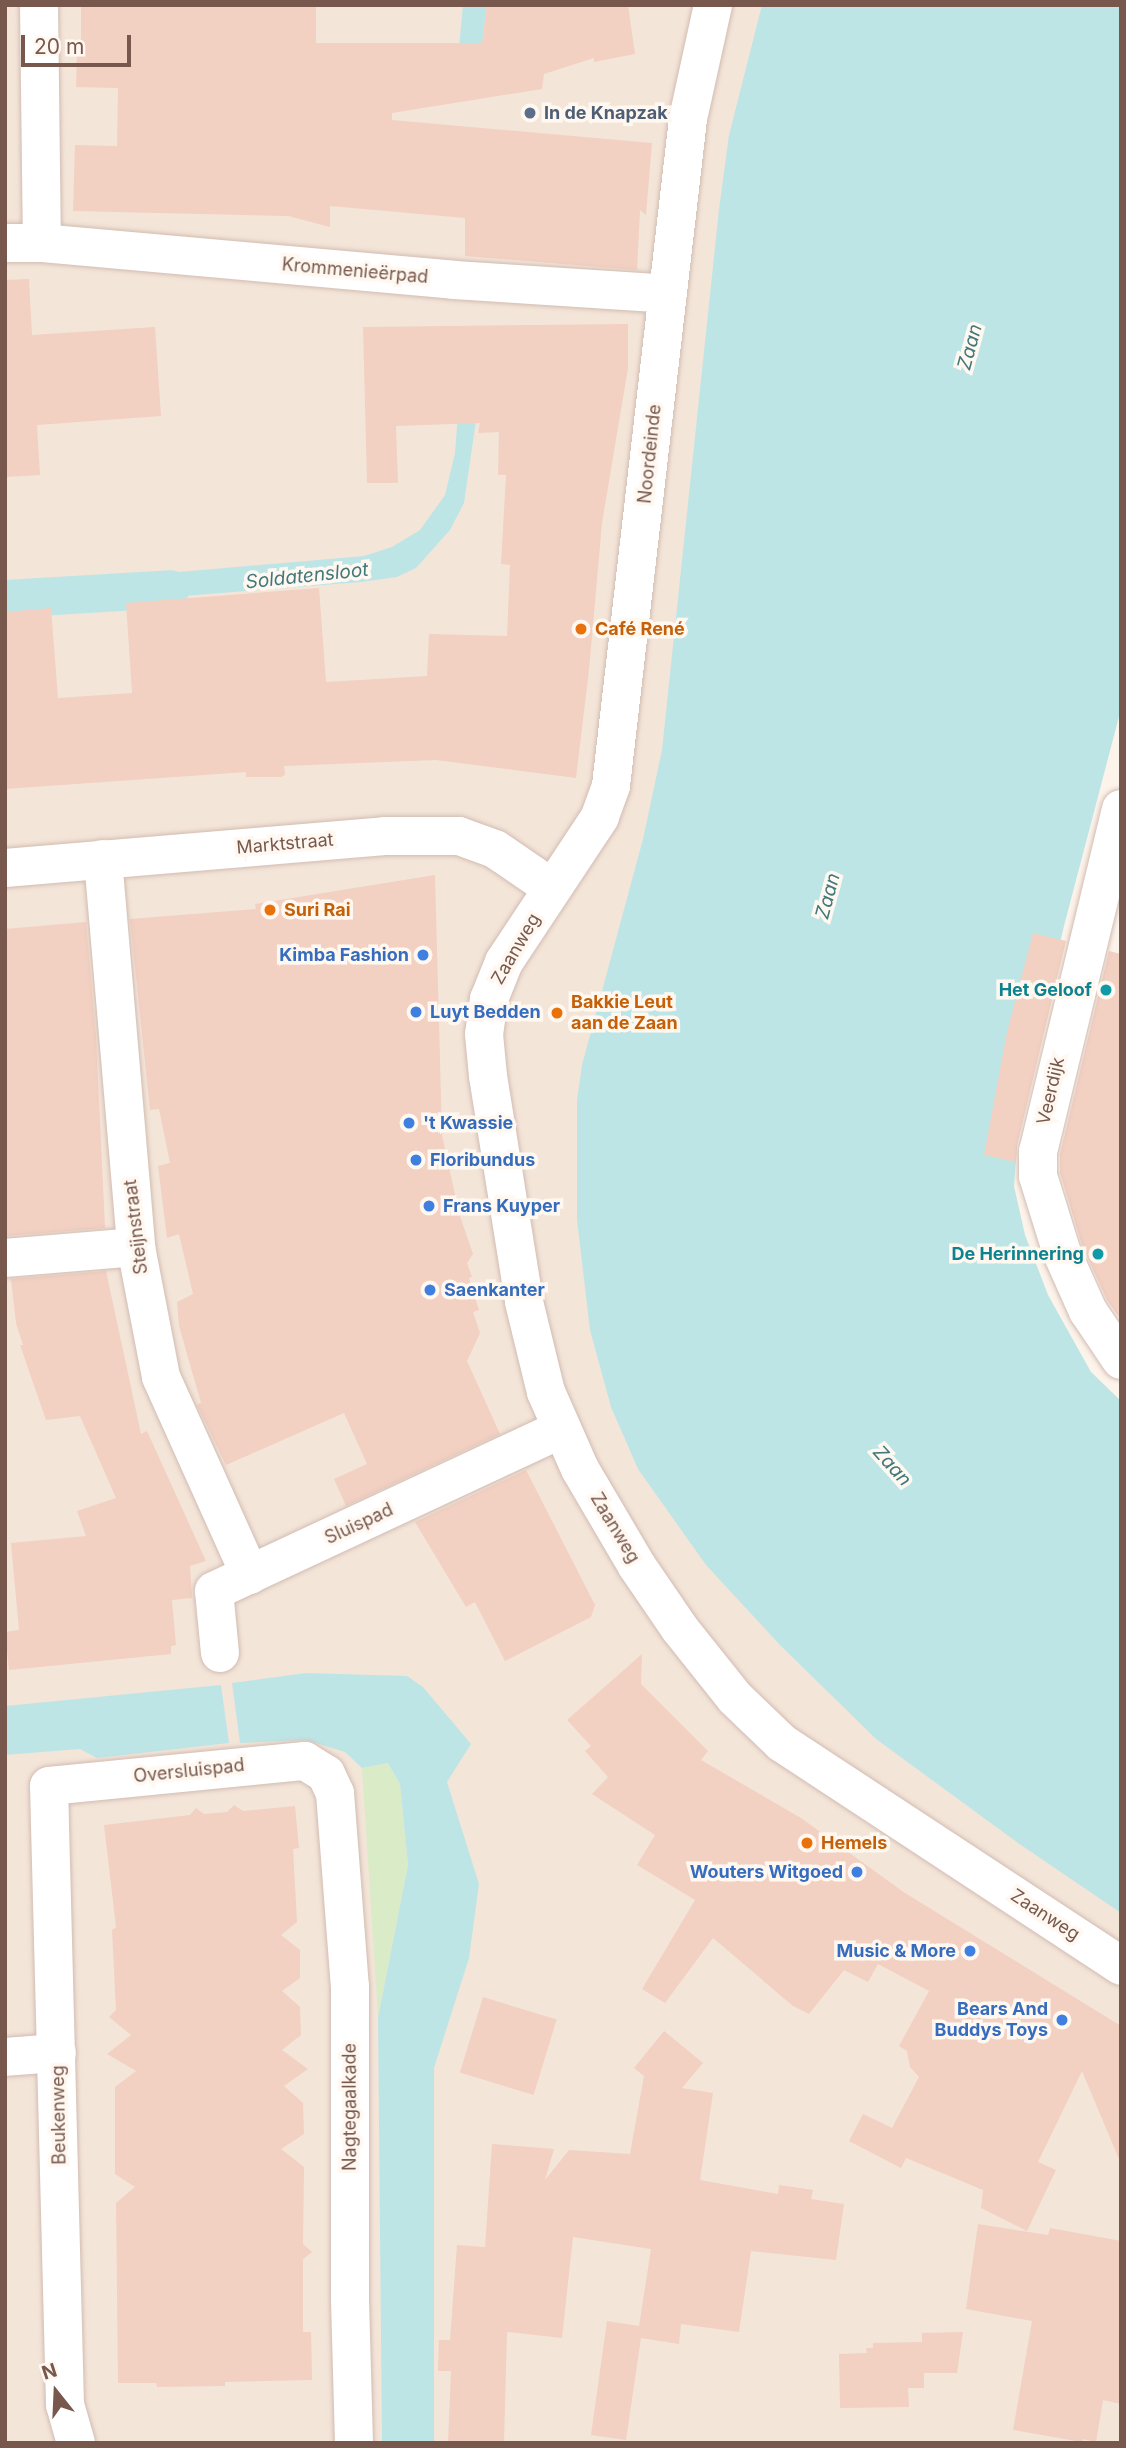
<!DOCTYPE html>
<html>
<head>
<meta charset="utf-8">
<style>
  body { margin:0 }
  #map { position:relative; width:1126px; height:2448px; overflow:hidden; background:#fcf3ea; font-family:Inter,sans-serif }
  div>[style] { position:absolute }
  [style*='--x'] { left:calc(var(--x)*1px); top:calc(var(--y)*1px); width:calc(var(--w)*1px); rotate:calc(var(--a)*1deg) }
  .residential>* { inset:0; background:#f4e5d9 }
  .green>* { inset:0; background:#daebc8 }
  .water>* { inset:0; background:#bee5e6; transform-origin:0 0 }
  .canal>* { height:38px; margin:-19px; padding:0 19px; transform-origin:19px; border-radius:19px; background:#bee5e6 }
  .building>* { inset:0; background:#f2d0c2; transform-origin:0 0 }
  .roads { filter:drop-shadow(0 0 2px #d2bcb2) drop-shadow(0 0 2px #d2bcb2) }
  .minor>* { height:38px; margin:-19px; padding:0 19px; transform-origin:19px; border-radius:19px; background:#fff }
  .dots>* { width:19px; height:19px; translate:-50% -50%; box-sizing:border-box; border:4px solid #fff8f1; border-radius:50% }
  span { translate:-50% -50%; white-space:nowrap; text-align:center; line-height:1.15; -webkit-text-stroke:7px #fff8f1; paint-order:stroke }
  .service-label { font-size:18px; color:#4e5e75; font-weight:700 }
  .left { translate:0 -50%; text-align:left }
  .street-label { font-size:18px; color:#78584d }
  .food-label { font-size:18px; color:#c56008; font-weight:700 }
  .shop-label { font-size:18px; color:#366cbe; font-weight:700 }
  .right { translate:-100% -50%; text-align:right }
  .culture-label { font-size:18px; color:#0d838f; font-weight:700 }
  .water-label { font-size:19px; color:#40787c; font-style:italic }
  .frame { position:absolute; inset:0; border:7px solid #78584d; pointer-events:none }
  .north { position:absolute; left:21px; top:2357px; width:70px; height:70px; -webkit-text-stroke:5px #fff8f1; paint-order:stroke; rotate:342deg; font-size:19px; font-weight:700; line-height:28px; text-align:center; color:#78584d }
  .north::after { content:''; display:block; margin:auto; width:24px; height:32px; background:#78584d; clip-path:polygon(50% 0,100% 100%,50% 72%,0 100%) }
  .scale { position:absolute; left:21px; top:35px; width:110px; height:32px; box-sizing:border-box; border:4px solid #78584d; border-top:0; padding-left:9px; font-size:21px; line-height:24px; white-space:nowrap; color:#78584d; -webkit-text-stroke:5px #fff8f1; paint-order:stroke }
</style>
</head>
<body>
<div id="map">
  <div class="residential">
    <div style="clip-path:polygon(5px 5px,796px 5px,1121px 1887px,1121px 2443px,5px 2443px)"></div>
  </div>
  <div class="green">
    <div style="clip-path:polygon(388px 1763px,400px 1784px,408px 1865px,378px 2018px,362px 1768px)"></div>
  </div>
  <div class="water">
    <div style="clip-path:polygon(463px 5px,487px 5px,477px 82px,456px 79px)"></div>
    <div style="clip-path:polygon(762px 5px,1121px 5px,1121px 709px,1064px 926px,1019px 1120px,1014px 1186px,1025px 1235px,1048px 1295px,1091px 1372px,1121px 1401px,1121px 1913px,1018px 1843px,876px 1739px,779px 1644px,706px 1565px,638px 1469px,611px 1407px,590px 1330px,577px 1220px,577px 1100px,582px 1065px,643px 839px,662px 750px,719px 209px,729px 135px)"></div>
    <div style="clip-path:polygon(459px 401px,478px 407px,464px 503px,450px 530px,416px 568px,397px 577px,361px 582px,120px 601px,121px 577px,364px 556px,392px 547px,420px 530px,445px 495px,455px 453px)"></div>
    <div style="left:55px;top:581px;width:27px;height:50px;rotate:82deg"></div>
    <div style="clip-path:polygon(306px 1673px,407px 1676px,423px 1687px,471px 1744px,447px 1782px,479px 1884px,469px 1958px,434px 2068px,434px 2443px,382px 2443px,378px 2018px,408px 1865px,400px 1784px,388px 1763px,362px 1768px,345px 1752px,306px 1740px,240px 1743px,232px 1683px)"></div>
    <div style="clip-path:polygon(221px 1685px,229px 1743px,97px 1758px,80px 1749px,5px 1755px,5px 1706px)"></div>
  </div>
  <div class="canal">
    <div style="--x:5;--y:599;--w:166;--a:-3.4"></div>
  </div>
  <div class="building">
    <div style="clip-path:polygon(81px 5px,316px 5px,316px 43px,482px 43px,487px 5px,628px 5px,635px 54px,594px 62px,594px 58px,544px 74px,542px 89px,392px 113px,392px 120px,652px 143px,646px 215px,640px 210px,637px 270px,465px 256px,465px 218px,330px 206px,330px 227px,288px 216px,73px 211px,75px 145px,117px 146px,118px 88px,76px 87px,77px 52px,81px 52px)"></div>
    <div style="clip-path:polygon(29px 279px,32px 335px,155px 327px,161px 416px,37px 425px,40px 475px,5px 477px,5px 280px)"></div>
    <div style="clip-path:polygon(628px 324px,628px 368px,602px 523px,589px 670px,576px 778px,436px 760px,284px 766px,285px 775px,281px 777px,246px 777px,246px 772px,5px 789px,5px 612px,51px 608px,58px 698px,132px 693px,126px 603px,319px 588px,326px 682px,427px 676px,429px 634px,507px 636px,510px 565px,501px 564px,506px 475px,498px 475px,499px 432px,478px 433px,480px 423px,396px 426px,398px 483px,367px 483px,363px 327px)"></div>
    <div style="clip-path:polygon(435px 875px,442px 1135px,459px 1213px,473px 1254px,467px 1263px,472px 1277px,469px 1278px,479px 1310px,473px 1312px,480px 1333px,467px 1361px,500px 1434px,346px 1506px,334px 1479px,367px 1464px,344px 1413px,226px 1465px,197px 1405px,201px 1403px,179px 1326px,177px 1302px,193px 1294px,179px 1234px,167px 1238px,158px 1166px,170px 1163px,159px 1109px,150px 1110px,130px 919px,256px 909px,255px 904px)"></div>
    <div style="clip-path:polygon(86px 922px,96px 1036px,105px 1228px,5px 1236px,5px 929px)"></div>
    <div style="clip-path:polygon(1033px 933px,1066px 941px,1017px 1146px,1016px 1162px,984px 1155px,1007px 1032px)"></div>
    <div style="clip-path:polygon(1109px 951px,1121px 954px,1121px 1320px,1107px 1300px,1082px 1245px,1060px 1173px,1060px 1154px)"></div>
    <div style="clip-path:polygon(106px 1271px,141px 1434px,147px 1431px,206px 1561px,190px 1566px,192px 1598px,172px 1600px,176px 1645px,171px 1646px,171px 1654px,9px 1670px,5px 1632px,19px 1630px,11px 1543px,86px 1536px,77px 1511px,116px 1498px,80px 1416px,46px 1420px,20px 1345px,23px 1345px,16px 1323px,11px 1279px)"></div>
    <div style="clip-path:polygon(526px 1470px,595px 1605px,591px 1617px,505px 1661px,475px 1602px,466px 1607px,415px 1522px)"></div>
    <div style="clip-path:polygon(642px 1654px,641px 1684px,708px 1751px,701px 1760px,801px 1818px,905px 1893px,1121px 2026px,1121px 2164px,1082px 2071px,1038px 2162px,1056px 2170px,1027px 2231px,981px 2208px,983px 2190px,906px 2158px,901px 2168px,849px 2141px,863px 2114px,892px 2128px,919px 2077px,910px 2067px,907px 2051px,899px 2046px,929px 1991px,878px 1964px,868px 1982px,844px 1970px,809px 2014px,793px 2006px,713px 1938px,665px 2003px,642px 1989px,695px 1900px,637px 1865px,655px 1835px,592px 1794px,608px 1777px,585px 1751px,591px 1746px,567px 1720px)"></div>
    <div style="clip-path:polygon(234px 1805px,243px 1811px,295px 1806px,299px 1848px,293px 1849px,297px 1922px,281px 1935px,300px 1950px,300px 1978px,282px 1991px,300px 2007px,301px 2035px,282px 2050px,308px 2069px,284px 2086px,303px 2103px,304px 2134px,281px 2149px,304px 2167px,303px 2244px,312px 2252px,303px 2259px,303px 2332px,311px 2332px,312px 2380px,225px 2382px,225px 2386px,157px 2387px,156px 2383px,118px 2383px,116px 2203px,135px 2187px,115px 2174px,115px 2087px,136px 2071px,107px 2054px,131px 2035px,109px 2017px,116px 2010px,112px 1930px,116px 1927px,104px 1825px,190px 1815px,196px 1808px,204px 1814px,227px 1812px)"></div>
    <div style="left:483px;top:1997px;width:77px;height:79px;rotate:17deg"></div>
    <div style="clip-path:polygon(664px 2031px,703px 2063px,682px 2088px,713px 2093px,700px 2180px,778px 2194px,779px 2185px,813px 2190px,811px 2199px,844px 2204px,836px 2260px,751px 2251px,739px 2332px,681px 2324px,679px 2344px,641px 2338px,626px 2440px,591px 2435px,607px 2321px,639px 2326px,651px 2249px,573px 2237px,562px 2338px,507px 2332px,504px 2443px,448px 2443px,451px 2371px,438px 2371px,439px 2340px,450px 2340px,457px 2245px,485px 2247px,492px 2144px,554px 2149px,545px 2180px,569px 2150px,630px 2154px,644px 2076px,634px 2068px)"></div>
    <div style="clip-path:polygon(978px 2224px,1048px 2235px,1050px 2228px,1121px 2241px,1121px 2404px,1103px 2400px,1096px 2442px,1083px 2439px,1082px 2442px,1013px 2430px,1032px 2321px,966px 2309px)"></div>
    <div style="clip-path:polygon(963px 2332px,957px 2373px,924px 2373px,924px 2388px,908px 2388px,909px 2407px,840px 2408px,839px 2354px,867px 2353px,866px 2348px,873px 2348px,873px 2343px,922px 2342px,922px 2333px)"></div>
  </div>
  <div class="roads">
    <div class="minor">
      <div style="--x:39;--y:5;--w:238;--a:89.3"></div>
      <div style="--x:713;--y:5;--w:117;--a:102.4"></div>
      <div style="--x:688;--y:119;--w:671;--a:96.59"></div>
      <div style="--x:611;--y:786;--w:33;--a:110"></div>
      <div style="--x:600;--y:817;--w:174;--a:123.5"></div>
      <div style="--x:504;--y:962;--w:40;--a:112"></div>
      <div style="--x:489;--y:999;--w:35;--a:98"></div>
      <div style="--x:484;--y:1034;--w:42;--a:84.6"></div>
      <div style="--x:488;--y:1076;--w:229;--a:80.9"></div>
      <div style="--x:524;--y:1302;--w:93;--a:76.3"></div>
      <div style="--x:546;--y:1392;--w:84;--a:66.2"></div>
      <div style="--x:580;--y:1469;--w:113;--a:59.6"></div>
      <div style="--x:637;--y:1566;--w:76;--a:55.7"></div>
      <div style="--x:680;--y:1629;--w:88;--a:51.4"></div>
      <div style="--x:735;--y:1698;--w:65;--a:43.8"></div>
      <div style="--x:782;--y:1743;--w:406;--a:33.3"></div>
      <div style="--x:5;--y:243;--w:37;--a:0"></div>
      <div style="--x:42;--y:243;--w:414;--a:5.1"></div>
      <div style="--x:454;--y:280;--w:214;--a:3.7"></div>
      <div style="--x:1121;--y:809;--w:352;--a:103.6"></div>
      <div style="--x:1038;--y:1151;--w:25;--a:90"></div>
      <div style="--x:1038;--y:1176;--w:81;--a:72.7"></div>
      <div style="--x:1062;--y:1253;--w:64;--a:65.9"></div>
      <div style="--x:1088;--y:1311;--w:59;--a:56"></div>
      <div style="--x:103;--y:859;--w:389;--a:85.1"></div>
      <div style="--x:136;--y:1247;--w:132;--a:79.1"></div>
      <div style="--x:161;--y:1377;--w:217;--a:65.8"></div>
      <div style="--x:5;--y:868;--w:381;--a:-4.8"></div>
      <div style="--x:385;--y:836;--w:74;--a:0"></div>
      <div style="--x:459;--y:836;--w:38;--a:20"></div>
      <div style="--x:495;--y:849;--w:69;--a:34.4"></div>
      <div style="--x:5;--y:1258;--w:131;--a:-4.8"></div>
      <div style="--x:220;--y:1653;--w:62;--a:-95.5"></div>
      <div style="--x:214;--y:1591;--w:382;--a:-25"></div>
      <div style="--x:5;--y:2057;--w:52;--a:-4.4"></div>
      <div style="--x:76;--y:2443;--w:40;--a:-106"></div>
      <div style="--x:65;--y:2405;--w:619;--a:-91.48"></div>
      <div style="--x:49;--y:1786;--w:257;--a:-5.6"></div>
      <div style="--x:305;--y:1761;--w:25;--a:32"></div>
      <div style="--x:326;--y:1774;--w:21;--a:65"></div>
      <div style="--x:335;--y:1793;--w:194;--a:85.6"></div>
      <div style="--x:350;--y:1986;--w:314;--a:90"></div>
      <div style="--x:350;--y:2300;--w:143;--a:88.4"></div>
    </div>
  </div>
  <div class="dots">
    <div style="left:530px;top:113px;background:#5c6f8a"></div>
    <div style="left:581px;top:629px;background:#e8710a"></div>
    <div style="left:270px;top:910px;background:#e8710a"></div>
    <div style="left:423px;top:955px;background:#3f7fe0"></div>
    <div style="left:1106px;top:990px;background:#0f9aa8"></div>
    <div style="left:416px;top:1012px;background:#3f7fe0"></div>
    <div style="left:557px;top:1013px;background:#e8710a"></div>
    <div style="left:409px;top:1123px;background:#3f7fe0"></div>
    <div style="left:416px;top:1160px;background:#3f7fe0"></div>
    <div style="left:429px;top:1206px;background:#3f7fe0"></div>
    <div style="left:1098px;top:1254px;background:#0f9aa8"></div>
    <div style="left:430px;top:1290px;background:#3f7fe0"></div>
    <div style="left:807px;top:1843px;background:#e8710a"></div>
    <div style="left:857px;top:1872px;background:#3f7fe0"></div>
    <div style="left:970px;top:1951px;background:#3f7fe0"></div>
    <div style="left:1062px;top:2020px;background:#3f7fe0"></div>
  </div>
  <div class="service-label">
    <span class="left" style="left:544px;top:113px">In de Knapzak</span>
  </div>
  <div class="street-label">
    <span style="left:355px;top:271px;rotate:5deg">Krommenieërpad</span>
    <span style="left:650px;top:454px;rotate:-84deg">Noordeinde</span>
    <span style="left:285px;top:844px;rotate:-5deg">Marktstraat</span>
    <span style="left:516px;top:949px;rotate:-60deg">Zaanweg</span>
    <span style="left:1051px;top:1091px;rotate:-77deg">Veerdijk</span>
    <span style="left:136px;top:1227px;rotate:-97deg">Steijnstraat</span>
    <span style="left:359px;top:1524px;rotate:-25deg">Sluispad</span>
    <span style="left:615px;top:1528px;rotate:59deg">Zaanweg</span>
    <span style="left:189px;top:1771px;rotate:-6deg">Oversluispad</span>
    <span style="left:1045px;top:1915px;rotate:33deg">Zaanweg</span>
    <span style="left:350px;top:2107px;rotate:-90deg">Nagtegaalkade</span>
    <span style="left:59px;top:2115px;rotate:-91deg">Beukenweg</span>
  </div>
  <div class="food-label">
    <span class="left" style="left:595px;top:629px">Café René</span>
    <span class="left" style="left:284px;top:910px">Suri Rai</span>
    <span class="left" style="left:571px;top:1013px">Bakkie Leut<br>aan de Zaan</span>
    <span class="left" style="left:821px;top:1843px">Hemels</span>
  </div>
  <div class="shop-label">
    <span class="right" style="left:409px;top:955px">Kimba Fashion</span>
    <span class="left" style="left:430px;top:1012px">Luyt Bedden</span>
    <span class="left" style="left:423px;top:1123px">'t Kwassie</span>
    <span class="left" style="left:430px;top:1160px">Floribundus</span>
    <span class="left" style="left:443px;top:1206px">Frans Kuyper</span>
    <span class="left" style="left:444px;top:1290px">Saenkanter</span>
    <span class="right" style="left:843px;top:1872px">Wouters Witgoed</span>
    <span class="right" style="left:956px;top:1951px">Music &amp; More</span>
    <span class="right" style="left:1048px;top:2020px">Bears And<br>Buddys Toys</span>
  </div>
  <div class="culture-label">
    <span class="right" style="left:1092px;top:990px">Het Geloof</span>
    <span class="right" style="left:1084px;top:1254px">De Herinnering</span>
  </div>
  <div class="water-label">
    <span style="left:970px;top:347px;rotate:-75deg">Zaan</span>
    <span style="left:307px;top:576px;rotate:-6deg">Soldatensloot</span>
    <span style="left:828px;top:896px;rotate:-75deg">Zaan</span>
    <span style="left:892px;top:1466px;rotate:48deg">Zaan</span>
  </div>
  <div class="frame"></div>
  <div class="north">N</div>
  <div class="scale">20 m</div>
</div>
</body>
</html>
